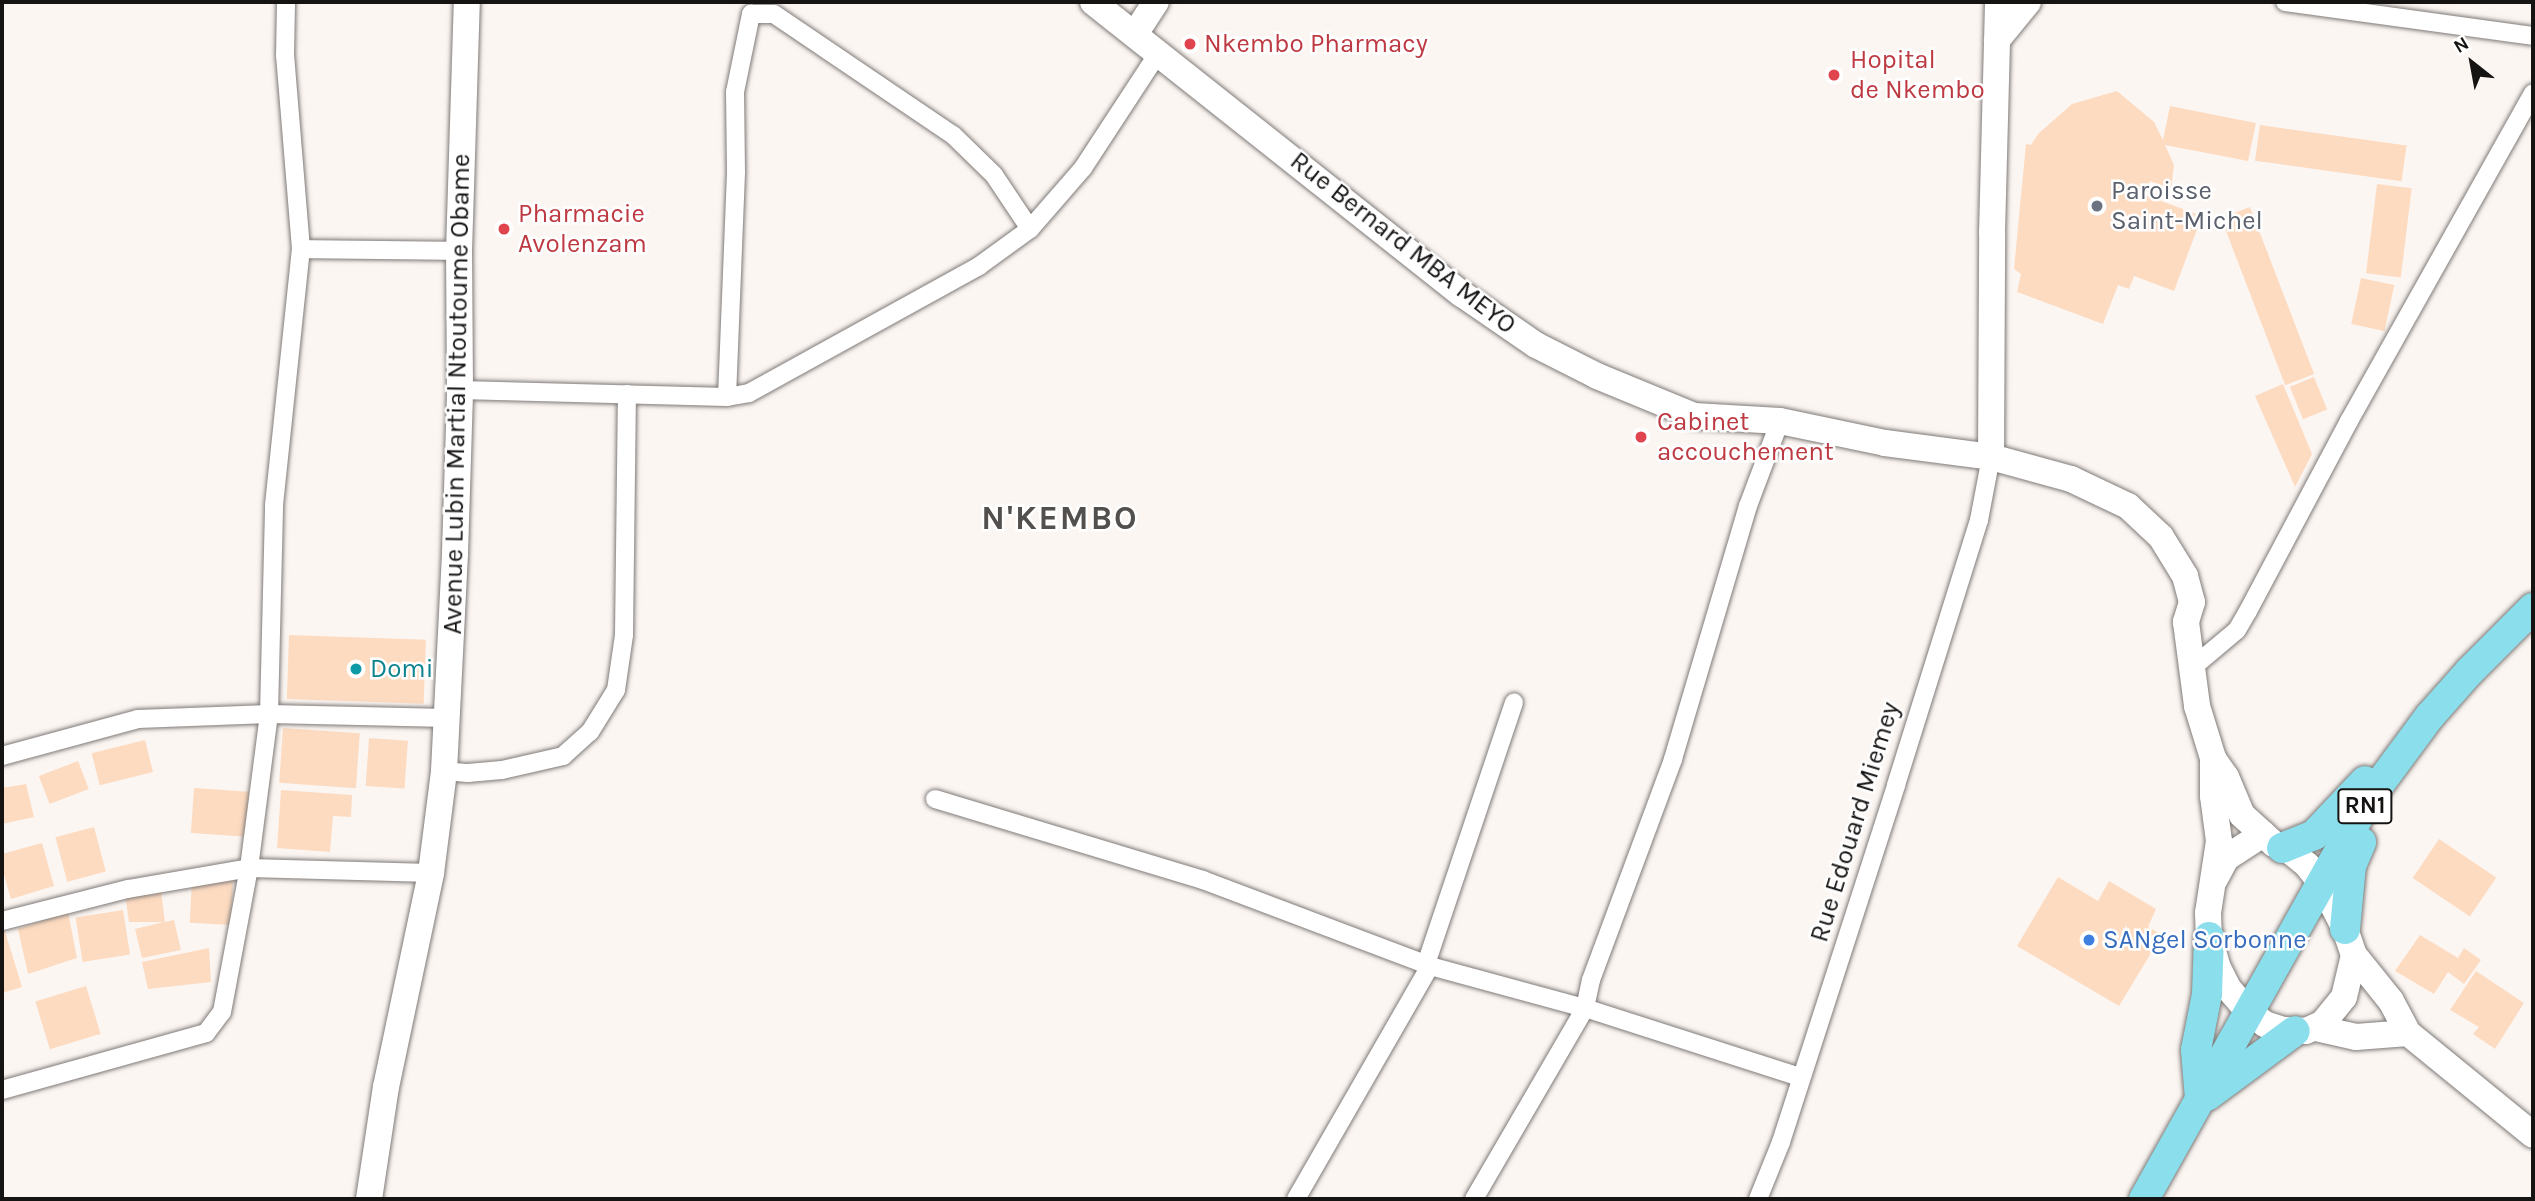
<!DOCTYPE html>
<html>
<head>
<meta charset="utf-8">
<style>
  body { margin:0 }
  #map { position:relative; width:2535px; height:1201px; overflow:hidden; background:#fcf6f3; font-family:Karla,sans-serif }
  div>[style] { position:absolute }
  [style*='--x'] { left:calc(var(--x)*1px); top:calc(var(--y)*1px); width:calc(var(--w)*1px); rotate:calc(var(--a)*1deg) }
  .building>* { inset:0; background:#fddbc1; transform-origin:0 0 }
  .roads { filter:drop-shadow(0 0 2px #7f7a77) drop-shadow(0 0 2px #7f7a77) }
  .street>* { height:18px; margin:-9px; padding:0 9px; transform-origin:9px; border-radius:9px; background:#fff }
  .secondary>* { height:26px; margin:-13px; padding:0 13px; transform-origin:13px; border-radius:13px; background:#fff }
  .primary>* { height:30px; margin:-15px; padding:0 15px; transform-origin:15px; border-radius:15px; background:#8bdeeb }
  .dots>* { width:19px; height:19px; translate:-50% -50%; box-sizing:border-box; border:4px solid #fff; border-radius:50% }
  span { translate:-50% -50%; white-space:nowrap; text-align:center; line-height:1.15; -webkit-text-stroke:5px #fff; paint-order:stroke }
  .shield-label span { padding:2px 5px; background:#fff; border:2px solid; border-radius:5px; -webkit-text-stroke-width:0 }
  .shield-label { font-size:24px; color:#161413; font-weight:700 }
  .health-label { font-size:26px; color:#be3a42 }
  .left { translate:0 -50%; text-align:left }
  .worship-label { font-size:26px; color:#5b616d }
  .street-label { font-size:26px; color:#161413 }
  .culture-label { font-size:26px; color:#0d838f }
  .shop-label { font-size:26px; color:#366cbe }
  .district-label { font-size:33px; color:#534f4c; font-weight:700; letter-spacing:2px }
  .frame { position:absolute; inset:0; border:4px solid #161413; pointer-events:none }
  .north { position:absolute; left:2437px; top:28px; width:70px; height:70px; -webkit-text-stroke:5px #fff; paint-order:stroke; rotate:329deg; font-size:19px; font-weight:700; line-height:28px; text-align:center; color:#161413 }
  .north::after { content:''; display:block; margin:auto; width:24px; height:32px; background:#161413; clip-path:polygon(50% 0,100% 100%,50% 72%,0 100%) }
</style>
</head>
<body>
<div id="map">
  <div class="building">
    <div style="clip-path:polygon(2117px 91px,2154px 122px,2163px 140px,2170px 106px,2256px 123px,2248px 161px,2165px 145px,2174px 165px,2171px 189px,2150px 181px,2145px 195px,2202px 216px,2174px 291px,2134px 276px,2129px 289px,2118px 285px,2103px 324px,2017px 292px,2021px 274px,2014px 269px,2026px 144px,2031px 145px,2038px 134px,2072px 104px)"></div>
    <div style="left:2260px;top:125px;width:148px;height:36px;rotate:8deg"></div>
    <div style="left:2377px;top:184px;width:35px;height:90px;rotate:7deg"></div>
    <div style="left:2250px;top:207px;width:179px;height:31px;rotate:69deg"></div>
    <div style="left:2361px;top:278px;width:34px;height:47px;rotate:12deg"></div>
    <div style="left:2314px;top:377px;width:35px;height:26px;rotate:68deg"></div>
    <div style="clip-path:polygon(2283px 384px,2312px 454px,2295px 487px,2255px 396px)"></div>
    <div style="left:289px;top:635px;width:137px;height:64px;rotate:2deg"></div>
    <div style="left:283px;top:728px;width:77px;height:55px;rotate:4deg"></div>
    <div style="left:369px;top:738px;width:39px;height:48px;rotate:4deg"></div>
    <div style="left:145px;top:740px;width:33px;height:55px;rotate:76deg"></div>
    <div style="left:78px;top:761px;width:30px;height:42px;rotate:69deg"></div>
    <div style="clip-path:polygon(26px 784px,34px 817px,2px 824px,2px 788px)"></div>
    <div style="left:194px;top:788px;width:59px;height:45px;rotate:4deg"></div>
    <div style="clip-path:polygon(281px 790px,352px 795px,351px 817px,333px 816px,330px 852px,277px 848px)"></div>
    <div style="left:94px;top:827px;width:46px;height:40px;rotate:75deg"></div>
    <div style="left:2439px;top:839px;width:69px;height:47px;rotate:34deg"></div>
    <div style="clip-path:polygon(42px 843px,54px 886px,11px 899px,2px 868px,2px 854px)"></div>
    <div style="clip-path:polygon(2058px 877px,2098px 901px,2109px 881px,2156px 909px,2148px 927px,2162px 935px,2119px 1006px,2017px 946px)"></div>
    <div style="left:233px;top:881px;width:44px;height:41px;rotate:93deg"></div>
    <div style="clip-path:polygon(161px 891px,165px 922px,174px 920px,181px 950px,142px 958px,135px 929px,164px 922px,129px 922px,125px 894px)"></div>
    <div style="left:123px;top:910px;width:45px;height:48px;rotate:81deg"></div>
    <div style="clip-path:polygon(68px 912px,77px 958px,28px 974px,18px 929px)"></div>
    <div style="clip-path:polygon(4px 928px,22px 987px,2px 993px,2px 929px)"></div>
    <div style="clip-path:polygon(2420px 935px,2458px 958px,2464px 948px,2481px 960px,2464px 984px,2448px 972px,2434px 994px,2395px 971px)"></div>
    <div style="clip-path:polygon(209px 948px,211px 982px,148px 989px,142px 962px)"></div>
    <div style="clip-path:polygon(2476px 971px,2524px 1003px,2495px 1049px,2473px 1034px,2479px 1027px,2450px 1010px)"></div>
    <div style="left:86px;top:986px;width:50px;height:53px;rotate:73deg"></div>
  </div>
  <div class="roads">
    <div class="street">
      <div style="--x:2285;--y:2;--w:250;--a:7.8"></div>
      <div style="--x:301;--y:249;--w:158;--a:0.7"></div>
      <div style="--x:460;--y:390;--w:267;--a:1.5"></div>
      <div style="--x:727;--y:397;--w:22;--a:-10"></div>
      <div style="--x:749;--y:393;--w:263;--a:-28.9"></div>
      <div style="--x:979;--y:266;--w:63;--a:-36"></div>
      <div style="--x:1030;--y:229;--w:81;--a:-49"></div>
      <div style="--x:1083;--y:168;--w:139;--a:-56.8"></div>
      <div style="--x:727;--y:397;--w:225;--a:-87.7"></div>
      <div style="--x:736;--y:172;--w:80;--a:-90.7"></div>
      <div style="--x:735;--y:92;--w:80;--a:-78.4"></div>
      <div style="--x:751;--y:14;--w:23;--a:0"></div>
      <div style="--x:774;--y:14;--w:216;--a:34.1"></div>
      <div style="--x:953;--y:135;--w:57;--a:44.3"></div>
      <div style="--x:994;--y:175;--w:65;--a:56.3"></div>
      <div style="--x:2193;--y:667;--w:57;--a:-40.1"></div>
      <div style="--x:2237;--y:630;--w:22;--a:-60"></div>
      <div style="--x:2248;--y:611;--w:215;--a:-62"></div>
      <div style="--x:2349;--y:421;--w:376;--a:-60.7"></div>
      <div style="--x:2;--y:756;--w:141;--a:-15.2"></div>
      <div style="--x:138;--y:719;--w:131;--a:-2.2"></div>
      <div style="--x:269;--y:714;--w:179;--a:1.3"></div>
      <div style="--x:444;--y:771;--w:24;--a:5"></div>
      <div style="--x:468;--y:773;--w:34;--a:-5"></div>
      <div style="--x:502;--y:770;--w:63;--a:-12.9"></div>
      <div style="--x:563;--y:756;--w:36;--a:-42"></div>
      <div style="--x:590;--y:732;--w:49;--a:-58.2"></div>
      <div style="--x:616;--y:690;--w:56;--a:-81.7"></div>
      <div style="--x:624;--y:635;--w:241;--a:-89.3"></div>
      <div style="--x:935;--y:799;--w:280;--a:16.8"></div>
      <div style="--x:1203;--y:880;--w:243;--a:20.7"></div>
      <div style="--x:1430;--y:966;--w:161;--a:15.2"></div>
      <div style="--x:1585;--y:1008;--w:226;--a:17.8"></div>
      <div style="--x:2;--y:921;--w:130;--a:-14.3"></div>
      <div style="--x:128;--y:889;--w:123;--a:-9.8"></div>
      <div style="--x:249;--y:868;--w:182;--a:1.6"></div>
      <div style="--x:1426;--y:964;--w:276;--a:-71.4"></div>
      <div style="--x:2;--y:1090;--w:212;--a:-15.6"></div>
      <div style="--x:206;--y:1033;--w:26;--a:-53"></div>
      <div style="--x:222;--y:1012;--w:147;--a:-79.4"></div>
      <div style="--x:249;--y:868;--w:155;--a:-82.6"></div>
      <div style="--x:269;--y:714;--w:209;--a:-88.6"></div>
      <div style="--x:274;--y:505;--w:257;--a:-84"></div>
      <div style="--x:301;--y:249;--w:194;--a:-94.7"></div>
      <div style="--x:285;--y:56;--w:54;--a:-88.9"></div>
      <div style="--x:1296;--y:1199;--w:269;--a:-60.1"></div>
      <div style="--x:1474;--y:1199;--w:221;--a:-59.8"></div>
      <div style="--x:1585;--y:1008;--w:29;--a:-78"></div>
      <div style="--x:1591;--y:980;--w:236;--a:-69.6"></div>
      <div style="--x:1673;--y:759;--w:264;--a:-73.5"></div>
      <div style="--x:1748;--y:506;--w:91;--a:-69.4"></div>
      <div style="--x:1758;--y:1199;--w:61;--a:-68"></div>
      <div style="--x:1781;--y:1142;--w:375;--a:-72.1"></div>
      <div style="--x:1896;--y:785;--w:278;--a:-72.6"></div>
      <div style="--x:1979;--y:520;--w:64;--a:-79.2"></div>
    </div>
    <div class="secondary">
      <div style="--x:1093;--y:2;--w:471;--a:38.4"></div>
      <div style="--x:1462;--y:294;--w:90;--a:34.6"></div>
      <div style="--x:1536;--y:345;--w:68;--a:26.9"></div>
      <div style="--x:1597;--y:376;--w:105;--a:22.4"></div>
      <div style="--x:1694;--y:416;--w:86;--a:3.3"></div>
      <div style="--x:1780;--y:421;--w:107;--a:11.8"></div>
      <div style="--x:1885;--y:443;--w:107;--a:7.5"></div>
      <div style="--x:1991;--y:457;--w:83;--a:15.4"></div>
      <div style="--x:2071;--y:479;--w:63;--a:25.3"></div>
      <div style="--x:2128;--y:506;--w:45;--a:43.2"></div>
      <div style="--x:2161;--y:537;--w:46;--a:58.4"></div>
      <div style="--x:2185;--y:576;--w:27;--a:75"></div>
      <div style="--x:2192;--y:602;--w:21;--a:107"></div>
      <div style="--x:2186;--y:622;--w:85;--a:82.5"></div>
      <div style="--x:2197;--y:706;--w:54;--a:72.9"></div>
      <div style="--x:2213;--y:758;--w:38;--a:90"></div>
      <div style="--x:2213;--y:796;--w:45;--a:82.4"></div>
      <div style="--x:2219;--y:841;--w:73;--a:98.7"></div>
      <div style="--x:2208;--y:913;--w:24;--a:88"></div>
      <div style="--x:2209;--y:937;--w:32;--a:74"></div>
      <div style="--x:2218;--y:968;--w:22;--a:63"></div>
      <div style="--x:2228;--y:988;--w:29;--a:49"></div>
      <div style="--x:2247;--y:1010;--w:23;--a:38"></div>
      <div style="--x:2265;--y:1024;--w:19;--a:18"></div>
      <div style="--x:2283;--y:1030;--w:23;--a:2"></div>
      <div style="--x:2306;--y:1031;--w:19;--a:-25"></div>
      <div style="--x:2323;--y:1023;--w:33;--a:-51"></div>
      <div style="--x:2344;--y:997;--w:43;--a:-76.6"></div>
      <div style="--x:1135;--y:34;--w:38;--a:-57"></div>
      <div style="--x:1997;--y:40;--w:49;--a:-50.8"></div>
      <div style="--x:1991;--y:457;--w:224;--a:-89.7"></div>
      <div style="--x:1992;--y:233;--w:231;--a:-88.5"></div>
      <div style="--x:2214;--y:760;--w:21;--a:55"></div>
      <div style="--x:2226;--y:777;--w:41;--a:67.2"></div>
      <div style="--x:2242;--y:815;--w:43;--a:42.2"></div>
      <div style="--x:2274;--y:844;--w:19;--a:25"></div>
      <div style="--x:2291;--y:852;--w:21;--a:39"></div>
      <div style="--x:2307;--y:865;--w:24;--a:52"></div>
      <div style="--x:2322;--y:884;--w:51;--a:62.9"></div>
      <div style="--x:2345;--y:929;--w:28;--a:71"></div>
      <div style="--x:2354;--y:955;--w:59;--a:51.2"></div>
      <div style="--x:2391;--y:1001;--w:36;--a:62"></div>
      <div style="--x:2408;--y:1033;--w:161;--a:39.2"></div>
      <div style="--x:2215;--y:879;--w:24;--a:-62"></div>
      <div style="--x:2226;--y:858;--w:44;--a:-33"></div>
      <div style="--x:2316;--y:1028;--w:41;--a:12.7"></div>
      <div style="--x:2356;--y:1037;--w:52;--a:-4.4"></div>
      <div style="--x:369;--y:1199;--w:113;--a:-81.4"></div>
      <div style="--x:386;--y:1087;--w:219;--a:-78.1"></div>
      <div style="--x:431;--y:873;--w:103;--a:-82.7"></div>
      <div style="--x:444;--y:771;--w:218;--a:-87.1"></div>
      <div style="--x:455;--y:553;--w:163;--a:-88.2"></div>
      <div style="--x:460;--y:390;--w:139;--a:-90.4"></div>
      <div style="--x:459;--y:251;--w:249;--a:-88.2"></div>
    </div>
    <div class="primary">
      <div style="--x:2282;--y:848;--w:35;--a:-22"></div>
      <div style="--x:2314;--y:835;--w:74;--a:-46.6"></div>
      <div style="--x:2345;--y:929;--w:63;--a:-84.6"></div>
      <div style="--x:2351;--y:866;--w:26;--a:-67"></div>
      <div style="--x:2207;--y:1096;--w:109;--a:-36.5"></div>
      <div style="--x:2200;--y:1099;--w:49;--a:-94.7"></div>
      <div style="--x:2196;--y:1050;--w:57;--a:-78.9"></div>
      <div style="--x:2207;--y:994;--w:57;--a:-88"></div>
      <div style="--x:2144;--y:1199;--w:456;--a:-60.7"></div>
      <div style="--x:2367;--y:801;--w:106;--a:-53.5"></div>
      <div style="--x:2430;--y:716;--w:60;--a:-48.4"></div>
      <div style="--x:2470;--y:671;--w:89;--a:-45"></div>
    </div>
  </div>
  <div class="dots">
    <div style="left:1190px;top:44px;background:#e0444e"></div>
    <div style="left:1834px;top:75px;background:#e0444e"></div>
    <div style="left:2097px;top:206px;background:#6b7280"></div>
    <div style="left:504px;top:229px;background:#e0444e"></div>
    <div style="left:1641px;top:437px;background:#e0444e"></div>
    <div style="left:356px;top:669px;background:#0f9aa8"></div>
    <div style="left:2089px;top:940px;background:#3f7fe0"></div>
  </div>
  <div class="shield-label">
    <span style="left:2365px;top:806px">RN1</span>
  </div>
  <div class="health-label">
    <span class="left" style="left:1204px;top:44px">Nkembo Pharmacy</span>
    <span class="left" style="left:1850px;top:75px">Hopital<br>de Nkembo</span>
    <span class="left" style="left:518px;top:229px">Pharmacie<br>Avolenzam</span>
    <span class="left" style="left:1657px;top:437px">Cabinet<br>accouchement</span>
  </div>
  <div class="worship-label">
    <span class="left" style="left:2111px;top:206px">Paroisse<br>Saint-Michel</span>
  </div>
  <div class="street-label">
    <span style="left:1403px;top:243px;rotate:38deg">Rue Bernard MBA MEYO</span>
    <span style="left:457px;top:394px;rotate:-89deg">Avenue Lubin Martial Ntoutoume Obame</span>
    <span style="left:1855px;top:822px;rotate:-73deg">Rue Edouard Miemey</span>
  </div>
  <div class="culture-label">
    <span class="left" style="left:370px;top:669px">Domi</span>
  </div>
  <div class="shop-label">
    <span class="left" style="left:2103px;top:940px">SANgel Sorbonne</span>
  </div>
  <div class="district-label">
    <span style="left:1060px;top:519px">N'KEMBO</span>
  </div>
  <div class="frame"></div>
  <div class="north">N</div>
</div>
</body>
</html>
